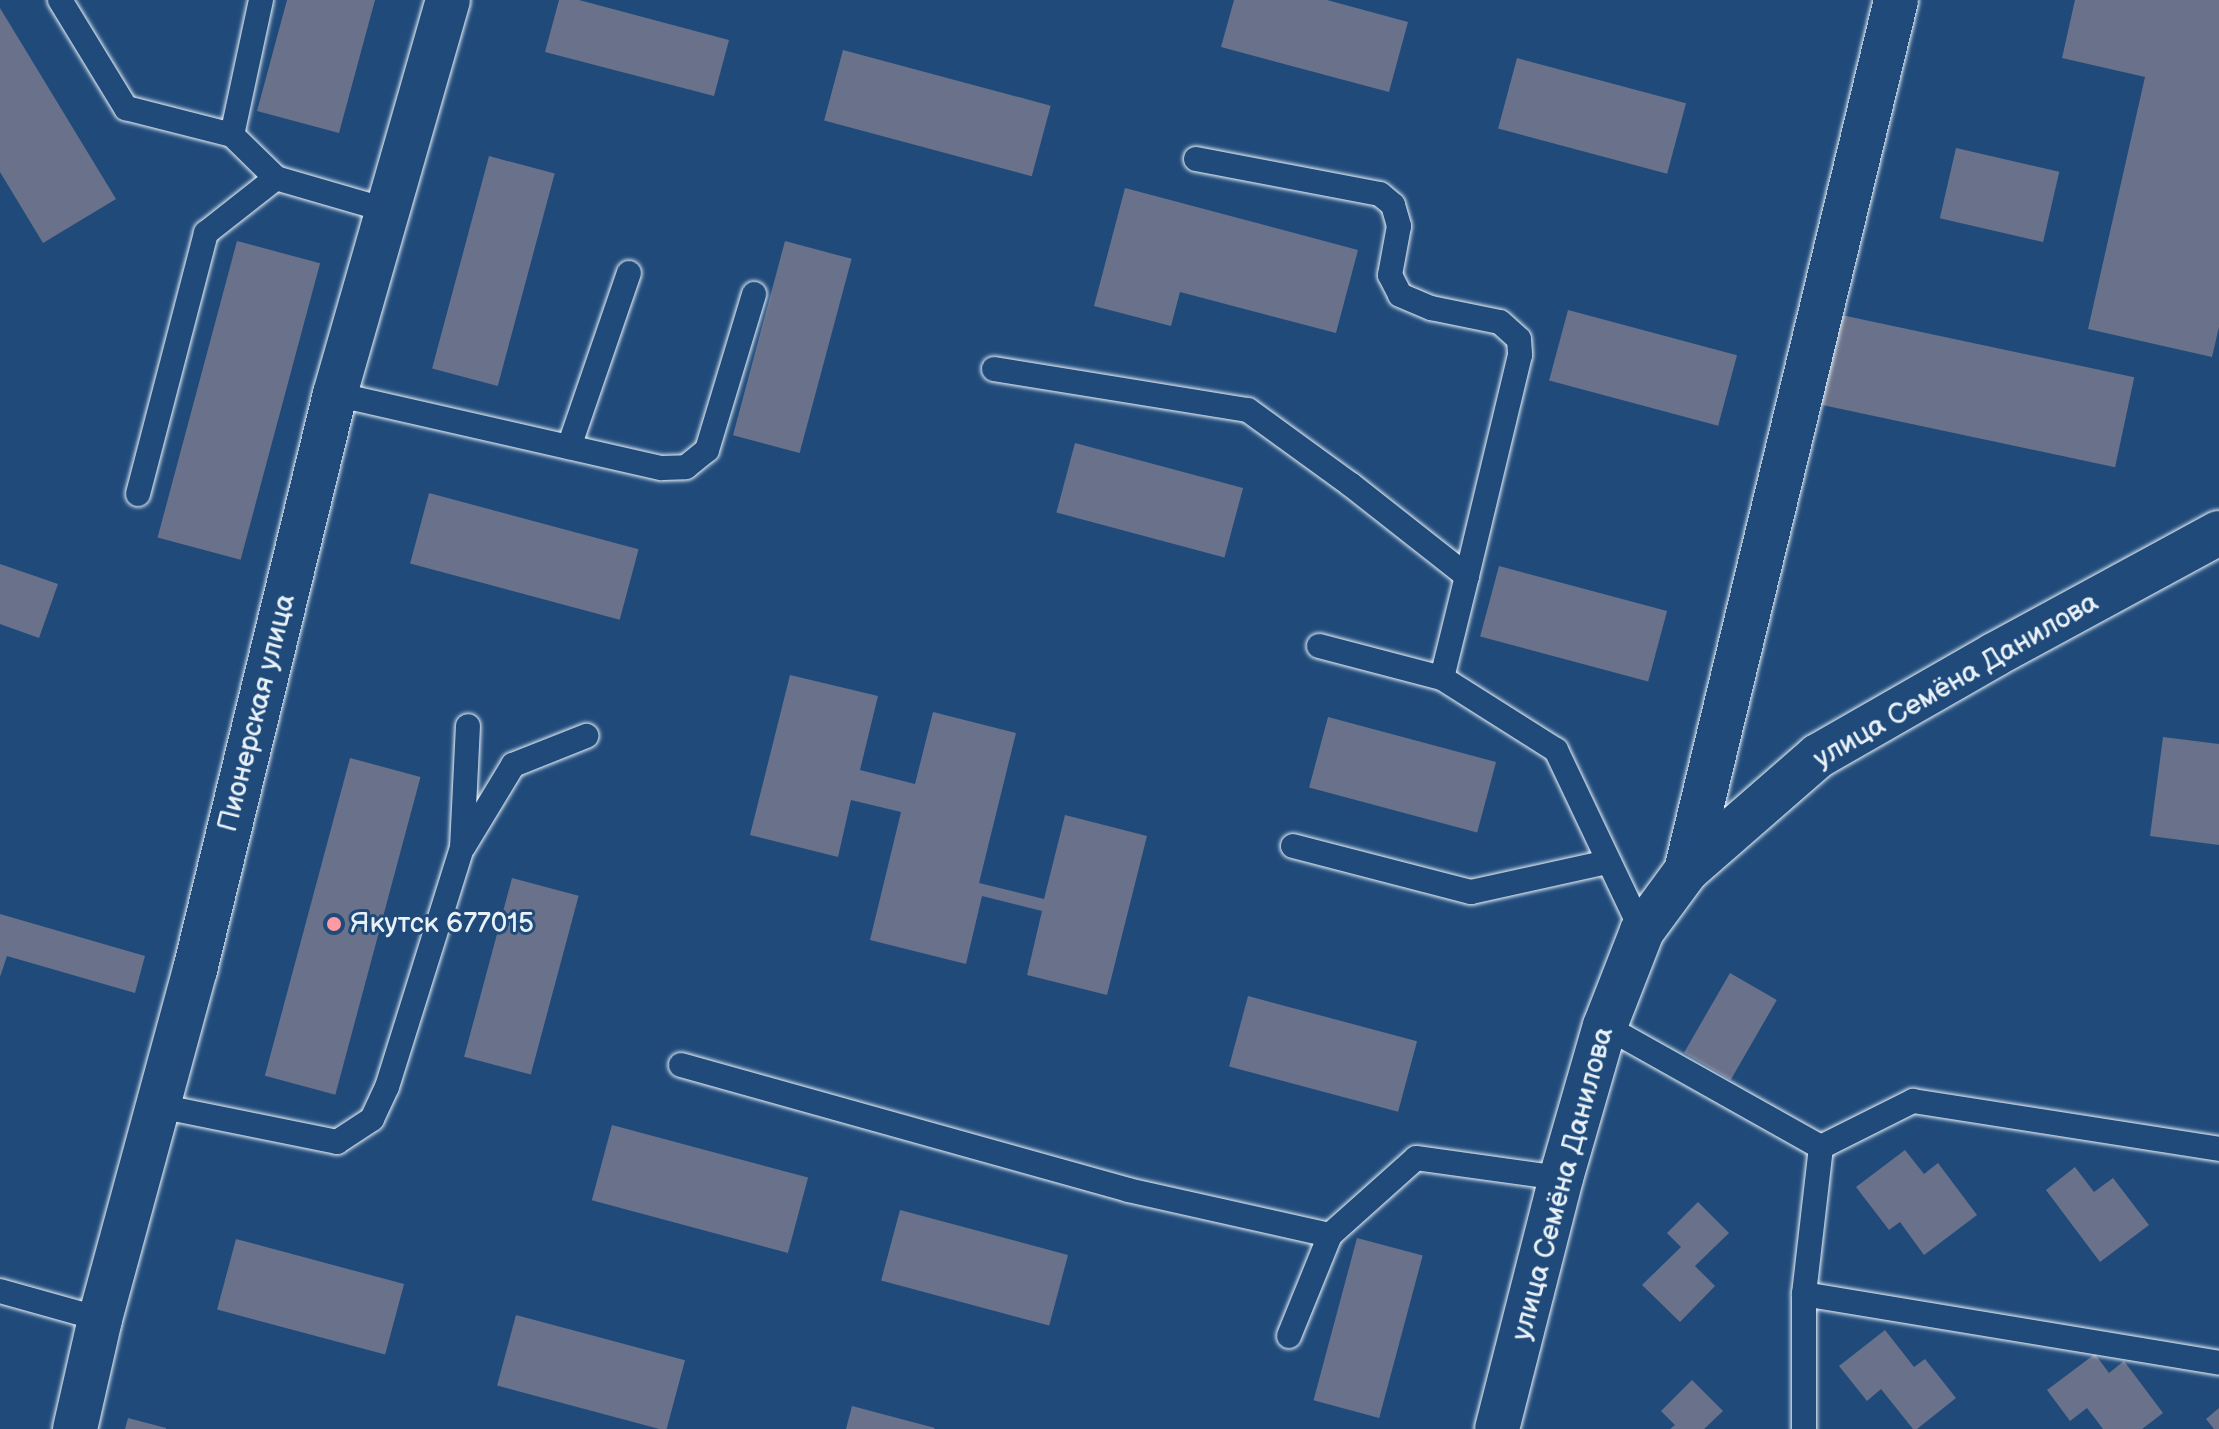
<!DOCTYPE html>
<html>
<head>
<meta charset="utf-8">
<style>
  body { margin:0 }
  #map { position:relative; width:2219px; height:1429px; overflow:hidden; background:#1f4a7a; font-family:"Balsamiq Sans",sans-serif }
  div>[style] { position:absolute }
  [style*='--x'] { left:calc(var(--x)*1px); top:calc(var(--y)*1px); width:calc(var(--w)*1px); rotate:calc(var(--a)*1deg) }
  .building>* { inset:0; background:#6a728b; transform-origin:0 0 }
  .roads { filter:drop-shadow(0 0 2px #e8f1f8) drop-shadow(0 0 2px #e8f1f8) }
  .lane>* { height:24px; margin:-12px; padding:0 12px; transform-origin:12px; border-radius:12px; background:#1f4a7a }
  .street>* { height:44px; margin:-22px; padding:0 22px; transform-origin:22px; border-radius:22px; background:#1f4a7a }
  .secondary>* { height:44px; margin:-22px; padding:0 22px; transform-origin:22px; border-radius:22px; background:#1f4a7a }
  .dots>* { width:22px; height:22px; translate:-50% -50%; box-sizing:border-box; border:4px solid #1f4a7a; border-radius:50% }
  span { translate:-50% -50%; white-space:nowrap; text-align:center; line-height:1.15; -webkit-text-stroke:6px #1f4a7a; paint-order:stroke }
  .street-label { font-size:28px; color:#e8f1f8 }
  .poi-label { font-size:28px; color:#e8f1f8 }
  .left { translate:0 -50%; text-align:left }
</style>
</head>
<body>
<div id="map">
  <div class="building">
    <div style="clip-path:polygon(287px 0,375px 0,339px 133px,257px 111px)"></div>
    <div style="clip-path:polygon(559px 0,579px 0,729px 40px,714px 96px,545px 52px)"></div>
    <div style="clip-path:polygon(1234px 0,1327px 0,1408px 22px,1389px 92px,1221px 47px)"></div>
    <div style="clip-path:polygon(2075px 0,2219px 0,2219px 327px,2212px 357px,2088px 329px,2145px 77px,2062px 58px)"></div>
    <div style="clip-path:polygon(0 8px,116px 199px,43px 243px,0 172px)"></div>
    <div style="left:843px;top:50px;width:215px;height:73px;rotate:15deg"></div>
    <div style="left:1517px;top:58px;width:175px;height:73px;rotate:15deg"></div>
    <div style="left:1956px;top:148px;width:106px;height:72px;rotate:13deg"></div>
    <div style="left:489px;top:156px;width:68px;height:220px;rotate:15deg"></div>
    <div style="clip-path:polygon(1125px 188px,1358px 250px,1336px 333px,1180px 292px,1171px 326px,1094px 306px)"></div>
    <div style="left:237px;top:241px;width:86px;height:307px;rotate:15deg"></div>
    <div style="left:785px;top:241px;width:69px;height:201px;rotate:15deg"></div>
    <div style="left:1568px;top:310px;width:175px;height:73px;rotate:15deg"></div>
    <div style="left:1832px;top:313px;width:309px;height:92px;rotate:12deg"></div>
    <div style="left:1075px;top:443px;width:174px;height:72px;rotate:15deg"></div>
    <div style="left:429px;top:493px;width:217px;height:73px;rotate:15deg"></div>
    <div style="clip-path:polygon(0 564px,58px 584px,39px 638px,0 624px)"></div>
    <div style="left:1499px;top:566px;width:174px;height:73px;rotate:15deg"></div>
    <div style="clip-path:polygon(790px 675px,878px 696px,860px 770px,915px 784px,933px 712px,1016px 733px,979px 883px,1044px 899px,1065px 815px,1147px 836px,1107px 995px,1027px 975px,1042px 911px,982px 896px,966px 964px,870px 940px,901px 812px,851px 800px,838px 857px,750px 835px)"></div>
    <div style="left:1328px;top:717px;width:174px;height:73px;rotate:15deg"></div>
    <div style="clip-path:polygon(2163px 737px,2219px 744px,2219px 845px,2150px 836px)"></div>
    <div style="left:350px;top:758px;width:73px;height:329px;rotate:15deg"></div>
    <div style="left:512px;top:878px;width:69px;height:185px;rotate:15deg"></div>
    <div style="clip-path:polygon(0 914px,145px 956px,135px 993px,7px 956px,0 977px)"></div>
    <div style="left:1730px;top:973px;width:54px;height:92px;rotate:30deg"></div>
    <div style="left:1248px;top:996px;width:175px;height:73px;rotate:15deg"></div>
    <div style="left:612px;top:1125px;width:203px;height:78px;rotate:15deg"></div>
    <div style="clip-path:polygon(1905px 1150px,1924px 1174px,1938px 1163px,1977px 1215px,1924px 1255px,1900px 1222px,1889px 1230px,1856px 1187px)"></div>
    <div style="clip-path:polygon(2075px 1167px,2094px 1192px,2113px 1178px,2149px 1225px,2100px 1262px,2046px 1190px)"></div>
    <div style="clip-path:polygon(1698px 1202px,1729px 1233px,1695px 1266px,1715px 1286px,1680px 1322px,1642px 1285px,1681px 1247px,1667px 1233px)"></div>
    <div style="left:900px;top:1210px;width:174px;height:73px;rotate:15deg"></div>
    <div style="left:1357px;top:1238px;width:68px;height:168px;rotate:15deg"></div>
    <div style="left:236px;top:1239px;width:174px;height:73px;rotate:15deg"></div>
    <div style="left:516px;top:1315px;width:175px;height:73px;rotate:15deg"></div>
    <div style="clip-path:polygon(1885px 1330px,1914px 1367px,1925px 1359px,1956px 1398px,1917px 1429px,1913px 1429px,1881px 1389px,1867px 1401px,1839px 1366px)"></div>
    <div style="clip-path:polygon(2095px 1354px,2109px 1373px,2124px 1361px,2163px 1413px,2142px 1429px,2103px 1429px,2087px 1408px,2070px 1421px,2047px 1390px)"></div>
    <div style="clip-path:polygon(1692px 1380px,1723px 1411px,1704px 1429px,1670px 1429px,1675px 1425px,1661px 1411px)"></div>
    <div style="clip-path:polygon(852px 1406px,935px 1428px,934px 1429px,846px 1429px)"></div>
    <div style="clip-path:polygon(2219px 1408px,2219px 1429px,2214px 1429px,2206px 1419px)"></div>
    <div style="clip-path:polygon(128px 1418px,166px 1428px,166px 1429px,125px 1429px)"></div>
  </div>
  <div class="roads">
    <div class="lane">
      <div style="--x:60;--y:0;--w:127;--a:58.6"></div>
      <div style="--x:126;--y:108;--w:109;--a:14.3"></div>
      <div style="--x:261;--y:0;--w:138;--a:102.1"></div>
      <div style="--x:232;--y:135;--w:62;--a:44.3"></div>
      <div style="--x:276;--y:178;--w:115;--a:16.2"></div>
      <div style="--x:1196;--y:159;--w:187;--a:10.8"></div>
      <div style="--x:1380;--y:194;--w:17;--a:40"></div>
      <div style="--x:1393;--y:205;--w:22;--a:74"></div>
      <div style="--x:1399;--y:226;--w:50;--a:100.4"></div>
      <div style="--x:1390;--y:275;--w:22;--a:63"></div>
      <div style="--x:1400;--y:295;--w:34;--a:23"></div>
      <div style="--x:1431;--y:308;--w:70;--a:11.5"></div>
      <div style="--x:1500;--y:322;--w:25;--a:42"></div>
      <div style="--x:1519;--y:339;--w:16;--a:86"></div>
      <div style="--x:1520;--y:355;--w:227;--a:103.5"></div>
      <div style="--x:994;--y:369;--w:257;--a:9.2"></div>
      <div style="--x:1248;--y:410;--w:126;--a:36"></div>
      <div style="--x:1350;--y:484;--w:149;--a:38.2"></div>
      <div style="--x:1467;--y:576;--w:105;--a:103.8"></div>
      <div style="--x:1442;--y:678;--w:135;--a:32.3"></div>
      <div style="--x:1556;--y:750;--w:200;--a:64.6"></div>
      <div style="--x:335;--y:394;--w:335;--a:12.8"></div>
      <div style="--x:662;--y:468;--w:24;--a:-2"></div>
      <div style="--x:686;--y:467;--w:27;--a:-39"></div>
      <div style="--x:707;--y:450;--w:163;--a:-73.2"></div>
      <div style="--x:569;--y:447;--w:184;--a:-71"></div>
      <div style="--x:138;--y:494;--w:270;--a:-75.4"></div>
      <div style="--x:206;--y:233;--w:89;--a:-38.2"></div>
      <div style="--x:1319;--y:646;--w:127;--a:14.6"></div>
      <div style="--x:464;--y:846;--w:95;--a:-58.8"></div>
      <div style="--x:513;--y:765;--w:79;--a:-21.7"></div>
      <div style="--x:1293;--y:846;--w:184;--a:14.5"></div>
      <div style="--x:1471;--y:892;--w:139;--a:-12.4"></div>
      <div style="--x:1605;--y:1026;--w:248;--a:29.3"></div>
      <div style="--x:1821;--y:1147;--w:148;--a:96.6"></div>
      <div style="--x:1804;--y:1294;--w:135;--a:90"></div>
      <div style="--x:681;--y:1065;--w:464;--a:15.6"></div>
      <div style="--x:1128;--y:1190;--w:207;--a:12.6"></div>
      <div style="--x:159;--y:1106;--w:182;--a:11.4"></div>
      <div style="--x:337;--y:1142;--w:42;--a:-33.3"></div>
      <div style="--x:372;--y:1119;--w:35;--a:-65"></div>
      <div style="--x:387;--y:1087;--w:250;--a:-72.6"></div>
      <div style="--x:462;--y:848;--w:122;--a:-87.2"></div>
      <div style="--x:1821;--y:1147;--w:103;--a:-26.6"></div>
      <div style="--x:1913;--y:1101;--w:310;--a:8.9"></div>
      <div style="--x:0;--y:1291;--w:104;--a:15.6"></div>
      <div style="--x:1804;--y:1294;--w:421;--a:9.4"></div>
      <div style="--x:1289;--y:1336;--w:109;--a:-67.9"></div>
      <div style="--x:1330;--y:1235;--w:115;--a:-41.8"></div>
      <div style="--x:1416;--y:1158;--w:146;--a:7.9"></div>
    </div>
    <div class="street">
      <div style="--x:1686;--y:871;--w:896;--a:-76.44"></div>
      <div style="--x:75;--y:1429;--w:113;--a:-77.2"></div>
      <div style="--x:100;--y:1319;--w:362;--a:-74.8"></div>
      <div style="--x:195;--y:970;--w:593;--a:-76.34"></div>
      <div style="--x:335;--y:394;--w:410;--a:-74"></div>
    </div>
    <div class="secondary">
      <div style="--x:1497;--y:1429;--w:259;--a:-75.7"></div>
      <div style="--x:1561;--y:1178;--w:158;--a:-73.9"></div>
      <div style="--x:1605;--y:1026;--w:102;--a:-68.7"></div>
      <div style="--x:1642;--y:931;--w:74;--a:-53.7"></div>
      <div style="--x:1686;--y:871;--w:175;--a:-41.1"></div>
      <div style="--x:1818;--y:756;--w:203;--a:-29.8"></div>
      <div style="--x:1994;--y:655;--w:256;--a:-28.5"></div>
    </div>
  </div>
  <div class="dots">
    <div style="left:334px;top:924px;background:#ff9aa2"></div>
  </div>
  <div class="street-label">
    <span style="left:1956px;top:681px;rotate:-30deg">улица Семёна Данилова</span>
    <span style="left:257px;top:713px;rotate:-76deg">Пионерская улица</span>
    <span style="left:1563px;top:1184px;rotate:-75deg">улица Семёна Данилова</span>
  </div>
  <div class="poi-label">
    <span class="left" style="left:350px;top:924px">Якутск 677015</span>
  </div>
</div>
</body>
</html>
